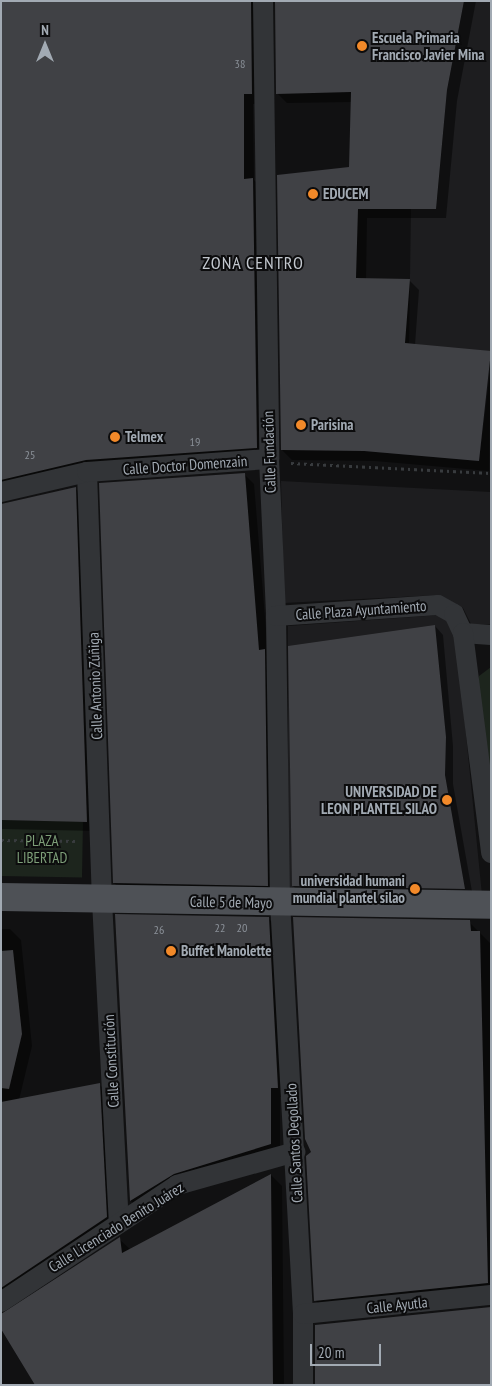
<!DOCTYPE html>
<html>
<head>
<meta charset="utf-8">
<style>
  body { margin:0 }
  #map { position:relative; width:492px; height:1386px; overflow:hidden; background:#111112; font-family:"PT Sans Narrow",sans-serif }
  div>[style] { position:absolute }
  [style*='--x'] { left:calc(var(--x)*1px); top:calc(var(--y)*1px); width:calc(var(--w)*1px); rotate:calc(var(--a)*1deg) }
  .built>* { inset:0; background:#1d1d1f }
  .green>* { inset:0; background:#1d251d; transform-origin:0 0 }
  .shadow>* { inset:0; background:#0007 }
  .building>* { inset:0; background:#404145 }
  .path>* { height:3px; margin-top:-1.5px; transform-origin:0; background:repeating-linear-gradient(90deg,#383b3e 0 2.5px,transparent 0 6.5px) }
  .street>* { height:20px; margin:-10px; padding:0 10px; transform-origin:10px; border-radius:10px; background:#323437 }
  .primary>* { height:28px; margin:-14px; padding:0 14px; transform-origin:14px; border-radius:14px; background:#4e5156 }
  .dots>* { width:14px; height:14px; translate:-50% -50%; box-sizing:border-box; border:2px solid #0c0c0d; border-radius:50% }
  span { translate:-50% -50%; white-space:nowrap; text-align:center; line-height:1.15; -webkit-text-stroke:4px #0c0c0d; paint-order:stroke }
  .number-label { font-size:12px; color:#8a9098 }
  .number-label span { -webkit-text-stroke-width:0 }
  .poi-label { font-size:15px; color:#a2aab3; font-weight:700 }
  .left { translate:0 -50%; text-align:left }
  .right { translate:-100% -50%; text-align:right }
  .street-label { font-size:15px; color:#a2aab3 }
  .park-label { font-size:15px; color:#7d9e78 }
  .quarter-label { font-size:18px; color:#c3c8cf; letter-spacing:1px }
  .frame { position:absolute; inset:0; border:2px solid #a2aab3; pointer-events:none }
  .north { position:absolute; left:20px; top:20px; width:50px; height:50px; -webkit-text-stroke:4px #0c0c0d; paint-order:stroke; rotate:0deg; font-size:14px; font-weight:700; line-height:20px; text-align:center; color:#a2aab3 }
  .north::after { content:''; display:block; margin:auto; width:18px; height:22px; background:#a2aab3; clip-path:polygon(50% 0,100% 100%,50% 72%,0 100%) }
  .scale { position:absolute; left:310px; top:1344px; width:71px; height:22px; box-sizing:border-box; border:2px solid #a2aab3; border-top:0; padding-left:6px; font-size:15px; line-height:18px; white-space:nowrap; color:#a2aab3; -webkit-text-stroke:4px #0c0c0d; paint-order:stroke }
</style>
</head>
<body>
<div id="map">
  <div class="built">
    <div style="clip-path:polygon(464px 1px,491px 1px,491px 365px,479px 461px,364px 451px,365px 344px,409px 343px,411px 209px,437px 199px,447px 90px)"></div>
    <div style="clip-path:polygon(281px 481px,491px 492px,491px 624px,471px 624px,463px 608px,439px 595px,284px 603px)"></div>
    <div style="clip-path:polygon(454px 614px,483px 905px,288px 897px,288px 626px)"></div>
  </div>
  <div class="green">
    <div style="clip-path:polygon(491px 667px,491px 825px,477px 694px,479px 676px)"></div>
    <div style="left:1px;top:820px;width:82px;height:56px;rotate:1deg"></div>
  </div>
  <div class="shadow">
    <div style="clip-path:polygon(1px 1px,268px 1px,262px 103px,253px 104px,254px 180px,263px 189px,266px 457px,95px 470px,1px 497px)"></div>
    <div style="clip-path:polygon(276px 1px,476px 1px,457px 101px,446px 218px,367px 218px,366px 280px,409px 280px,419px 290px,415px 345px,491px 353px,489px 471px,375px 461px,292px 460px,282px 450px,350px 169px,352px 102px,287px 103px,277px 93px)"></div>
    <div style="clip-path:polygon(244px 474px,254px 484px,268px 654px,277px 895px,124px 892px,114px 883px)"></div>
    <div style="clip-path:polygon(75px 488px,85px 498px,97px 831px,1px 829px,1px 504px)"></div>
    <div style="clip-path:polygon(435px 626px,443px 635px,453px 746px,453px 784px,473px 897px,301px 894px,293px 886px)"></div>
    <div style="clip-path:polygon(116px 916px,268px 918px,278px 928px,288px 1097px,280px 1097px,280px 1154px,140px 1210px,131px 1201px)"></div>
    <div style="clip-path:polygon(469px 922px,490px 943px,491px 1295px,326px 1311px,315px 1300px,313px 1153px)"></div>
    <div style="clip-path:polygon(1px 929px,10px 929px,21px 940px,32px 1046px,19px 1100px,99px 1084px,110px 1095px,117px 1229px,1px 1311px)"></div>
    <div style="clip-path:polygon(271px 1175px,282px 1186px,284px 1385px,36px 1385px,1px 1326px,1px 1314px,8px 1313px,119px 1239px,131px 1250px)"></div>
  </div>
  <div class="building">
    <div style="clip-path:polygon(1px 1px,251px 1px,252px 94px,244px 94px,244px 179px,253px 178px,257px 448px,86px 460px,1px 480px)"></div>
    <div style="clip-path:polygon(275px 1px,464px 1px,447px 90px,436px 209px,358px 209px,356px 278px,410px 279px,405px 343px,491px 351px,479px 461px,364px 451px,281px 450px,277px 175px,349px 167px,351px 92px,276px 94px)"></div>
    <div style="clip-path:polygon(245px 473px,259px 650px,265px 649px,268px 886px,113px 883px,99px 483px)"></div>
    <div style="clip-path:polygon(76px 487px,87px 822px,1px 820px,1px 504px)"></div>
    <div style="clip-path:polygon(435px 625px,446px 737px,445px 775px,465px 889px,292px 886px,288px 646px)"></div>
    <div style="clip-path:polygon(115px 914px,269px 917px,278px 1088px,271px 1088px,271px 1144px,174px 1174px,130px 1201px)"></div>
    <div style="clip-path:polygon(293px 917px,470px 920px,471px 931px,480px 931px,488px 1283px,314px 1301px,306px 1156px,311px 1152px,305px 1139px)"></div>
    <div style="clip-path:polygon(13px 950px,22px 1034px,9px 1089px,1px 1088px,1px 951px)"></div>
    <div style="clip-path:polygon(100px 1083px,107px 1217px,1px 1288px,1px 1102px)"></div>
    <div style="clip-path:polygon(271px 1174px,273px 1385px,35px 1385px,1px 1329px,1px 1314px,120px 1237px,122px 1253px)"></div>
    <div style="clip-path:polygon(491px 1307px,491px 1385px,315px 1385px,315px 1325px)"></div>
  </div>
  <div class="path">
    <div style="--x:291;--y:463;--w:200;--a:2.9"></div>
    <div style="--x:1;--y:840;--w:77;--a:0.7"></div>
  </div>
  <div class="street">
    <div style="--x:263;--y:1;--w:458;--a:89.2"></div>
    <div style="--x:269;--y:459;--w:157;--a:87.4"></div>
    <div style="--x:276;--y:616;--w:286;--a:89.2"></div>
    <div style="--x:280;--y:902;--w:413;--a:86.8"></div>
    <div style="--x:303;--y:1314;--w:71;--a:90"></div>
    <div style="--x:87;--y:472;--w:429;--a:88"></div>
    <div style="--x:102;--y:901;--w:321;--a:87"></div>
    <div style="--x:1;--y:492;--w:88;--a:-13.1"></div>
    <div style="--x:87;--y:472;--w:182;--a:-4.1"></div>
    <div style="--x:276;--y:616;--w:162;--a:-3.9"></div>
    <div style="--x:438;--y:605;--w:18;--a:29"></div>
    <div style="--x:454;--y:614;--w:21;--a:65"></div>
    <div style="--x:463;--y:633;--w:28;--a:4"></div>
    <div style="--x:463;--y:633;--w:222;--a:82.7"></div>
    <div style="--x:1;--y:1302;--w:211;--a:-33.6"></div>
    <div style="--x:177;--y:1185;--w:123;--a:-15.6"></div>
    <div style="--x:303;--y:1314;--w:189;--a:-5.8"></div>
  </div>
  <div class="primary">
    <div style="--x:1;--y:897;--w:490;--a:0.9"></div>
  </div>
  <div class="dots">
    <div style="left:362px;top:46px;background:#f28929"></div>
    <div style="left:313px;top:194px;background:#f28929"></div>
    <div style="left:301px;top:425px;background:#f28929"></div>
    <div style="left:115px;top:437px;background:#f28929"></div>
    <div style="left:447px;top:800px;background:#f28929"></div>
    <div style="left:415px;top:889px;background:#f28929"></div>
    <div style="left:171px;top:951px;background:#f28929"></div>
  </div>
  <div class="number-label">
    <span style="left:240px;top:64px">38</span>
    <span style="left:195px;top:442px">19</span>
    <span style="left:30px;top:455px">25</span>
    <span style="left:220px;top:928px">22</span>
    <span style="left:242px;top:928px">20</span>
    <span style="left:159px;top:930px">26</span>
  </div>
  <div class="poi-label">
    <span class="left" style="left:372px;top:46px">Escuela Primaria<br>Francisco Javier Mina</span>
    <span class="left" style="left:323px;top:194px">EDUCEM</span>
    <span class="left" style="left:311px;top:425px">Parisina</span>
    <span class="left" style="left:125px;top:437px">Telmex</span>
    <span class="right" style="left:437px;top:800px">UNIVERSIDAD DE<br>LEON PLANTEL SILAO</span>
    <span class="right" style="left:405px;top:889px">universidad humani<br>mundial plantel silao</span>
    <span class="left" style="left:181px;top:951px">Buffet Manolette</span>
  </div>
  <div class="street-label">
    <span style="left:269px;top:452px;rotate:-92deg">Calle Fundación</span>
    <span style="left:185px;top:465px;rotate:-4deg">Calle Doctor Domenzain</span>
    <span style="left:361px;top:610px;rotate:-4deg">Calle Plaza Ayuntamiento</span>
    <span style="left:95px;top:686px;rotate:-92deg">Calle Antonio Zúñiga</span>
    <span style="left:231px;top:902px;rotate:1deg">Calle 5 de Mayo</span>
    <span style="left:111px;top:1061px;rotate:-93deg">Calle Constitución</span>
    <span style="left:294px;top:1143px;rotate:-93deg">Calle Santos Degollado</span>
    <span style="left:116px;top:1227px;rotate:-32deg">Calle Licenciado Benito Juárez</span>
    <span style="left:397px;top:1305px;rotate:-6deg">Calle Ayutla</span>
  </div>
  <div class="park-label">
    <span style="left:42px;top:849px">PLAZA<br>LIBERTAD</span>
  </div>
  <div class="quarter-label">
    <span style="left:253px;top:263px">ZONA CENTRO</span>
  </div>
  <div class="frame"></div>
  <div class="north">N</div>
  <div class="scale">20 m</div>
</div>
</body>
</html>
